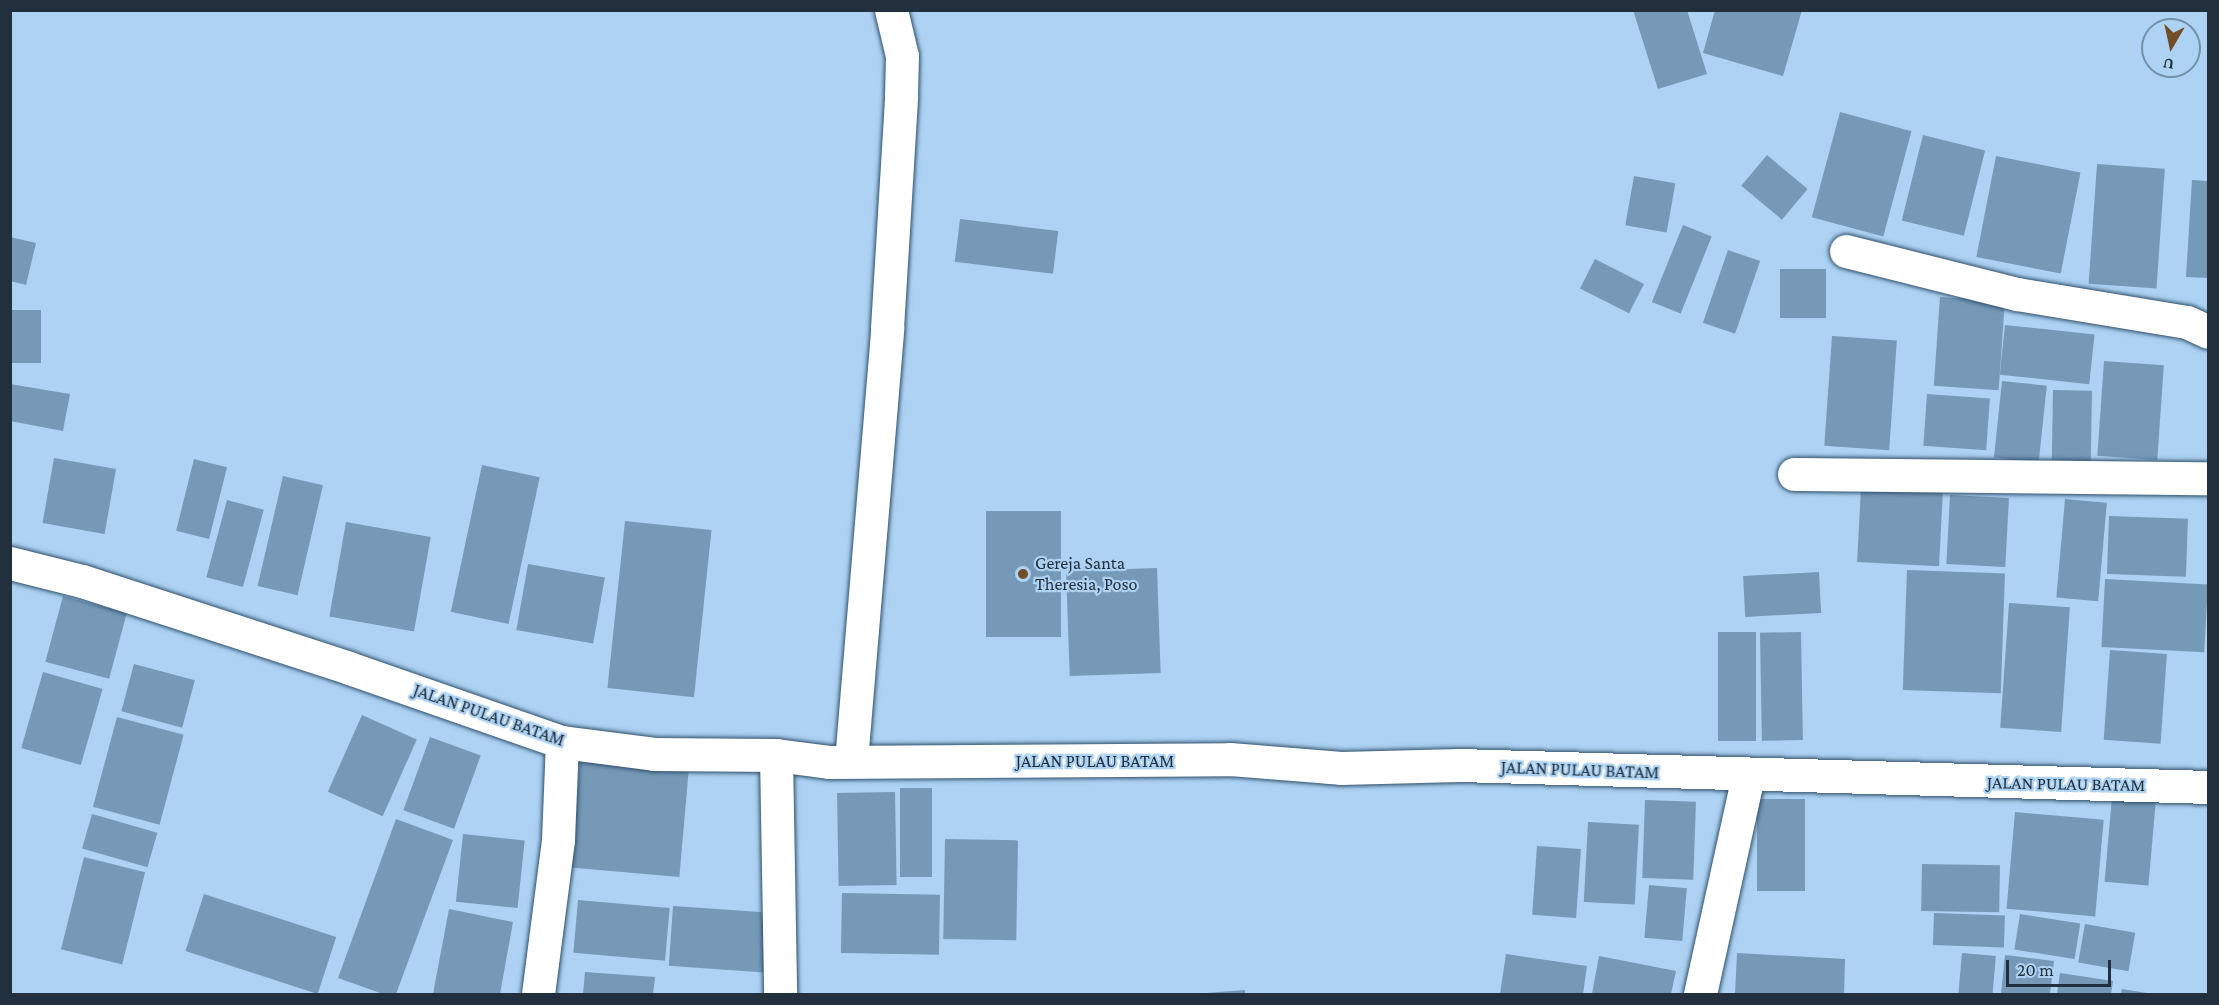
<!DOCTYPE html>
<html>
<head>
<meta charset="utf-8">
<style>
  body { margin:0 }
  #map { position:relative; width:2219px; height:1005px; overflow:hidden; background:#add2f3; font-family:"Crimson Pro",serif }
  div>[style] { position:absolute }
  [style*='--x'] { left:calc(var(--x)*1px); top:calc(var(--y)*1px); width:calc(var(--w)*1px); rotate:calc(var(--a)*1deg) }
  .building>* { inset:0; background:#7699b8; transform-origin:0 0 }
  .roads { filter:drop-shadow(0 0 2px #2f506b) drop-shadow(0 0 2px #2f506b) }
  .minor>* { height:33px; margin:-16.5px; padding:0 16.5px; transform-origin:16.5px; border-radius:16.5px; background:#fff }
  .trunk>* { height:33px; margin:-16.5px; padding:0 16.5px; transform-origin:16.5px; border-radius:16.5px; background:#fff }
  .dots>* { width:16px; height:16px; translate:-50% -50%; box-sizing:border-box; border:3px solid #add2f3; border-radius:50% }
  span { translate:-50% -50%; white-space:nowrap; text-align:center; line-height:1.15; -webkit-text-stroke:4.5px #add2f3; paint-order:stroke }
  .poi-label { font-size:18px; color:#21303c }
  .left { translate:0 -50%; text-align:left }
  .street-label { font-size:18px; color:#21303c }
  .frame { position:absolute; inset:0; border:12px solid #21303c; pointer-events:none }
  .north { position:absolute; left:2141px; top:18px; width:60px; height:60px; box-sizing:border-box; background:#add2f3; border:2px solid #7591aa; border-radius:50%; rotate:189deg; font-size:16px; font-weight:700; line-height:24px; text-align:center; color:#21303c }
  .north::after { content:''; display:block; margin:auto; width:21px; height:27px; background:#724d28; clip-path:polygon(50% 0,100% 100%,50% 72%,0 100%) }
  .scale { position:absolute; left:2006px; top:960px; width:105px; height:27px; box-sizing:border-box; border:3px solid #21303c; border-top:0; padding-left:8px; font-size:18px; line-height:21px; white-space:nowrap; color:#21303c; -webkit-text-stroke:4px #add2f3; paint-order:stroke }
</style>
</head>
<body>
<div id="map">
  <div class="building">
    <div style="clip-path:polygon(1633px 10px,1687px 10px,1707px 74px,1658px 89px)"></div>
    <div style="clip-path:polygon(1715px 10px,1802px 10px,1783px 76px,1703px 53px)"></div>
    <div style="left:1840px;top:112px;width:74px;height:109px;rotate:15deg"></div>
    <div style="left:1923px;top:135px;width:64px;height:88px;rotate:14deg"></div>
    <div style="left:1767px;top:155px;width:53px;height:40px;rotate:40deg"></div>
    <div style="left:1996px;top:156px;width:86px;height:103px;rotate:11deg"></div>
    <div style="left:2097px;top:164px;width:68px;height:120px;rotate:4deg"></div>
    <div style="left:1634px;top:176px;width:42px;height:50px;rotate:10deg"></div>
    <div style="clip-path:polygon(2192px 180px,2208px 181px,2208px 278px,2186px 277px)"></div>
    <div style="left:960px;top:219px;width:99px;height:43px;rotate:7deg"></div>
    <div style="left:1683px;top:225px;width:31px;height:83px;rotate:22deg"></div>
    <div style="clip-path:polygon(10px 237px,36px 243px,26px 285px,10px 281px)"></div>
    <div style="left:1728px;top:250px;width:34px;height:77px;rotate:19deg"></div>
    <div style="left:1595px;top:259px;width:55px;height:33px;rotate:27deg"></div>
    <div style="left:1826px;top:269px;width:49px;height:46px;rotate:90deg"></div>
    <div style="left:1940px;top:297px;width:65px;height:89px;rotate:4deg"></div>
    <div style="left:10px;top:310px;width:31px;height:53px"></div>
    <div style="left:2005px;top:325px;width:90px;height:50px;rotate:6deg"></div>
    <div style="left:1832px;top:336px;width:65px;height:110px;rotate:4deg"></div>
    <div style="left:2104px;top:361px;width:60px;height:95px;rotate:4deg"></div>
    <div style="left:2002px;top:381px;width:45px;height:77px;rotate:6deg"></div>
    <div style="clip-path:polygon(10px 384px,70px 394px,63px 431px,10px 421px)"></div>
    <div style="left:2053px;top:390px;width:39px;height:70px;rotate:1deg"></div>
    <div style="left:1927px;top:394px;width:63px;height:52px;rotate:4deg"></div>
    <div style="left:54px;top:458px;width:63px;height:66px;rotate:10deg"></div>
    <div style="left:194px;top:459px;width:34px;height:74px;rotate:14deg"></div>
    <div style="left:482px;top:465px;width:59px;height:150px;rotate:12deg"></div>
    <div style="left:283px;top:476px;width:41px;height:113px;rotate:13deg"></div>
    <div style="left:1861px;top:488px;width:82px;height:74px;rotate:3deg"></div>
    <div style="left:1950px;top:495px;width:59px;height:69px;rotate:3deg"></div>
    <div style="left:2065px;top:499px;width:42px;height:99px;rotate:5deg"></div>
    <div style="left:227px;top:500px;width:38px;height:80px;rotate:15deg"></div>
    <div style="left:986px;top:511px;width:75px;height:126px"></div>
    <div style="left:2109px;top:516px;width:79px;height:58px;rotate:2deg"></div>
    <div style="left:625px;top:521px;width:87px;height:168px;rotate:6deg"></div>
    <div style="left:346px;top:522px;width:86px;height:96px;rotate:10deg"></div>
    <div style="left:528px;top:564px;width:78px;height:67px;rotate:10deg"></div>
    <div style="left:1157px;top:568px;width:105px;height:91px;rotate:88deg"></div>
    <div style="left:1907px;top:570px;width:98px;height:120px;rotate:2deg"></div>
    <div style="left:1819px;top:572px;width:41px;height:76px;rotate:87deg"></div>
    <div style="left:2105px;top:579px;width:103px;height:68px;rotate:3deg"></div>
    <div style="left:63px;top:596px;width:66px;height:68px;rotate:15deg"></div>
    <div style="left:2009px;top:603px;width:61px;height:125px;rotate:4deg"></div>
    <div style="left:1718px;top:632px;width:38px;height:109px"></div>
    <div style="left:1801px;top:632px;width:108px;height:41px;rotate:89deg"></div>
    <div style="left:2110px;top:650px;width:57px;height:90px;rotate:4deg"></div>
    <div style="left:134px;top:664px;width:63px;height:49px;rotate:15deg"></div>
    <div style="left:43px;top:672px;width:62px;height:79px;rotate:16deg"></div>
    <div style="left:362px;top:715px;width:60px;height:84px;rotate:24deg"></div>
    <div style="left:117px;top:717px;width:69px;height:93px;rotate:15deg"></div>
    <div style="left:430px;top:737px;width:54px;height:78px;rotate:20deg"></div>
    <div style="left:580px;top:762px;width:109px;height:106px;rotate:5deg"></div>
    <div style="left:900px;top:788px;width:32px;height:89px"></div>
    <div style="left:895px;top:792px;width:93px;height:58px;rotate:89deg"></div>
    <div style="left:2112px;top:797px;width:44px;height:85px;rotate:5deg"></div>
    <div style="left:1757px;top:799px;width:48px;height:92px"></div>
    <div style="left:1645px;top:800px;width:51px;height:78px;rotate:2deg"></div>
    <div style="left:2015px;top:812px;width:89px;height:97px;rotate:5deg"></div>
    <div style="left:92px;top:814px;width:68px;height:36px;rotate:16deg"></div>
    <div style="clip-path:polygon(396px 819px,453px 840px,396px 994px,383px 994px,338px 978px)"></div>
    <div style="left:1588px;top:822px;width:51px;height:80px;rotate:3deg"></div>
    <div style="left:463px;top:834px;width:62px;height:68px;rotate:6deg"></div>
    <div style="left:945px;top:839px;width:73px;height:100px;rotate:1deg"></div>
    <div style="left:1537px;top:846px;width:44px;height:69px;rotate:4deg"></div>
    <div style="left:84px;top:857px;width:63px;height:95px;rotate:14deg"></div>
    <div style="left:1922px;top:864px;width:78px;height:47px;rotate:1deg"></div>
    <div style="left:1649px;top:885px;width:38px;height:53px;rotate:5deg"></div>
    <div style="left:842px;top:893px;width:98px;height:60px;rotate:1deg"></div>
    <div style="left:204px;top:894px;width:139px;height:60px;rotate:18deg"></div>
    <div style="left:578px;top:900px;width:92px;height:53px;rotate:5deg"></div>
    <div style="left:673px;top:906px;width:97px;height:60px;rotate:4deg"></div>
    <div style="clip-path:polygon(449px 909px,513px 922px,500px 994px,433px 994px)"></div>
    <div style="left:1934px;top:913px;width:71px;height:32px;rotate:2deg"></div>
    <div style="left:2020px;top:914px;width:61px;height:36px;rotate:9deg"></div>
    <div style="left:2085px;top:924px;width:51px;height:39px;rotate:10deg"></div>
    <div style="clip-path:polygon(1737px 953px,1845px 959px,1844px 994px,1735px 994px)"></div>
    <div style="left:1962px;top:953px;width:34px;height:41px;rotate:5deg"></div>
    <div style="clip-path:polygon(1506px 954px,1587px 966px,1583px 994px,1500px 994px)"></div>
    <div style="clip-path:polygon(2005px 955px,2054px 961px,2050px 994px,2001px 994px)"></div>
    <div style="clip-path:polygon(1599px 956px,1676px 971px,1671px 994px,1592px 994px)"></div>
    <div style="clip-path:polygon(585px 972px,655px 977px,653px 994px,583px 994px)"></div>
    <div style="clip-path:polygon(2060px 973px,2113px 981px,2111px 994px,2057px 994px)"></div>
    <div style="clip-path:polygon(2122px 989px,2147px 993px,2147px 994px,2121px 994px)"></div>
    <div style="clip-path:polygon(1245px 990px,1245px 994px,1206px 994px,1206px 993px)"></div>
  </div>
  <div class="roads">
    <div class="minor">
      <div style="--x:1846;--y:251;--w:176;--a:14.1"></div>
      <div style="--x:2017;--y:294;--w:172;--a:9.4"></div>
      <div style="--x:2187;--y:322;--w:23;--a:25"></div>
      <div style="--x:1794;--y:474;--w:414;--a:0.6"></div>
      <div style="--x:776;--y:755;--w:239;--a:89"></div>
      <div style="--x:851;--y:761;--w:434;--a:-85.2"></div>
      <div style="--x:887;--y:328;--w:232;--a:-86.5"></div>
      <div style="--x:901;--y:96;--w:40;--a:-88.6"></div>
      <div style="--x:902;--y:56;--w:47;--a:-103.4"></div>
      <div style="--x:538;--y:994;--w:155;--a:-82.6"></div>
      <div style="--x:558;--y:840;--w:98;--a:-87.7"></div>
      <div style="--x:1700;--y:994;--w:223;--a:-77.6"></div>
    </div>
    <div class="trunk">
      <div style="--x:10;--y:563;--w:74;--a:14"></div>
      <div style="--x:82;--y:581;--w:281;--a:18"></div>
      <div style="--x:349;--y:668;--w:225;--a:19.2"></div>
      <div style="--x:562;--y:742;--w:93;--a:7.4"></div>
      <div style="--x:654;--y:754;--w:122;--a:0.5"></div>
      <div style="--x:776;--y:755;--w:53;--a:7.5"></div>
      <div style="--x:829;--y:762;--w:401;--a:-0.4"></div>
      <div style="--x:1230;--y:759;--w:111;--a:4.6"></div>
      <div style="--x:1341;--y:768;--w:118;--a:-1.5"></div>
      <div style="--x:1459;--y:765;--w:749;--a:1.68"></div>
    </div>
  </div>
  <div class="dots">
    <div style="left:1023px;top:574px;background:#724d28"></div>
  </div>
  <div class="poi-label">
    <span class="left" style="left:1035px;top:574px">Gereja Santa<br>Theresia, Poso</span>
  </div>
  <div class="street-label">
    <span style="left:489px;top:715px;rotate:19deg">JALAN PULAU BATAM</span>
    <span style="left:1095px;top:761px">JALAN PULAU BATAM</span>
    <span style="left:1580px;top:770px;rotate:2deg">JALAN PULAU BATAM</span>
    <span style="left:2066px;top:784px;rotate:1deg">JALAN PULAU BATAM</span>
  </div>
  <div class="frame"></div>
  <div class="north">U</div>
  <div class="scale">20 m</div>
</div>
</body>
</html>
